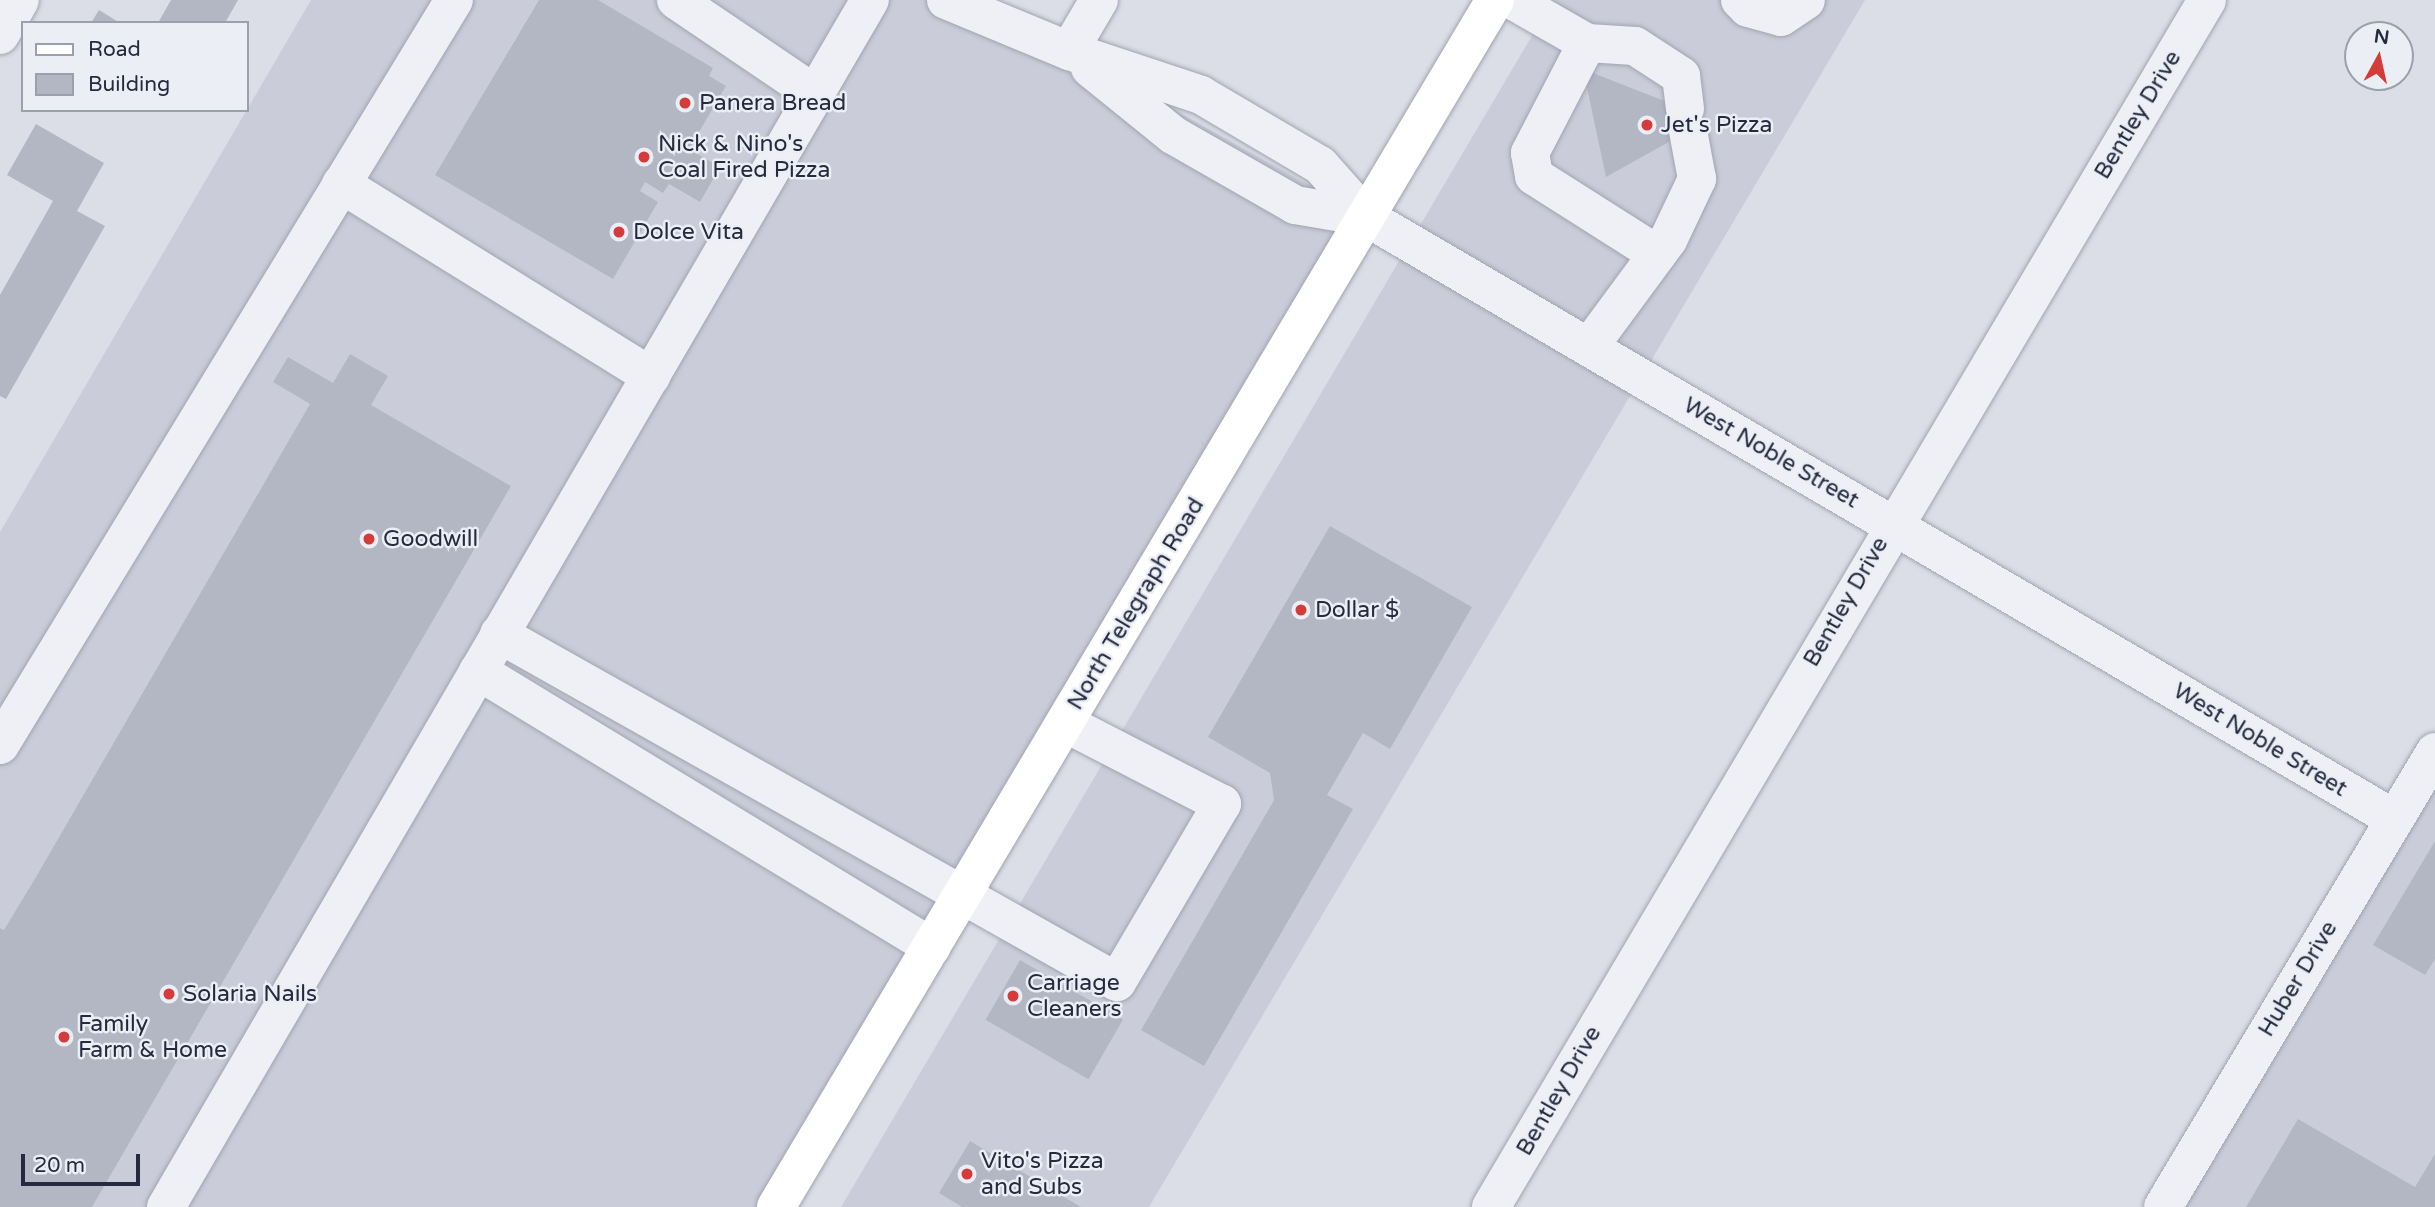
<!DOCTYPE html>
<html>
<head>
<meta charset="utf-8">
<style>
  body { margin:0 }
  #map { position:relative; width:2435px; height:1207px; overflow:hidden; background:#dcdee7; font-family:"Varela Round",sans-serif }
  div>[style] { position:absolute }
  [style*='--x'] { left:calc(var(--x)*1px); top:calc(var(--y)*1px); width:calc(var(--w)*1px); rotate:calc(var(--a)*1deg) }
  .built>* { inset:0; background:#cacdd9 }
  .building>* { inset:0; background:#b3b7c4; transform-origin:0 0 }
  .roads { filter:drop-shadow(0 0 2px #a1a4b1) drop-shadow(0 0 2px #a1a4b1) }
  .minor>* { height:38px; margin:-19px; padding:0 19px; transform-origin:19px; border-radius:19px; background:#eff0f5 }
  .major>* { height:38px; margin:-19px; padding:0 19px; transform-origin:19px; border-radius:19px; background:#fff }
  .dots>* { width:19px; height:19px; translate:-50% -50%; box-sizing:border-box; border:4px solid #ebeef5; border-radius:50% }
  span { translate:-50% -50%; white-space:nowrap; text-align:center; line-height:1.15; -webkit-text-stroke:5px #ebeef5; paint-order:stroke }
  .poi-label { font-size:23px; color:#252a3e }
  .left { translate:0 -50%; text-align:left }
  .street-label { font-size:23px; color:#252a3e }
  .legend { position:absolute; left:21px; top:21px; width:228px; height:91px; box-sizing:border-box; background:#ebeef5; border:2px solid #9ca0ac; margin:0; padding:9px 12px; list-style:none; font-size:21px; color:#252a3e }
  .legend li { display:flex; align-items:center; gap:14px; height:35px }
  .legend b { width:35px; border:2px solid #9ca0ac }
  .north { position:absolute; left:2344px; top:21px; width:70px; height:70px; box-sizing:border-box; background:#ebeef5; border:2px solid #9ca0ac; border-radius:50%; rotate:8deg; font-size:19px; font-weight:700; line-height:28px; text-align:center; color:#252a3e }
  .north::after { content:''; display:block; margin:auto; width:24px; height:32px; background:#d33c3a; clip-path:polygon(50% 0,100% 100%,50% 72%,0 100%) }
  .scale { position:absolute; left:21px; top:1154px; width:119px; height:32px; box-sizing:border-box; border:4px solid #252a3e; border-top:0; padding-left:9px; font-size:21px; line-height:24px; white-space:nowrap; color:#252a3e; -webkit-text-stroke:5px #ebeef5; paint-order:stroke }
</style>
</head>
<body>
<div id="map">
  <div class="built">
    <div style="clip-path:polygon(311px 0,946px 0,1069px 51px,1366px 217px,776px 1207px,0 1207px,0 532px)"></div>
    <div style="clip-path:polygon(1553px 0,1865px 0,1149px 1207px,841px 1207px)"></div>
    <div style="clip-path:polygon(2435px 752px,2435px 1207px,2163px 1207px)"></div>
  </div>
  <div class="building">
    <div style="clip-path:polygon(171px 0,238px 0,225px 23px,158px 23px)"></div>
    <div style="clip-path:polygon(539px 0,598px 0,713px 68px,709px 76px,726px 86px,689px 149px,720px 167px,700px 202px,669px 184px,663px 193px,645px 182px,640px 191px,658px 202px,613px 279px,435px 175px)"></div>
    <div style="clip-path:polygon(99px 10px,120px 23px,91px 23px)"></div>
    <div style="clip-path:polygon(1583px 69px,1710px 119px,1606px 177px)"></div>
    <div style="clip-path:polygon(36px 124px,104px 163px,77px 211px,105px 226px,6px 399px,0 396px,0 295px,53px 201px,7px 175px)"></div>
    <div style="clip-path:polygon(350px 354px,388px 376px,371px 405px,511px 486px,92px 1207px,0 1207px,0 928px,4px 930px,36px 877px,310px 404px,273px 382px,288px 357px,333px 383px)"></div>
    <div style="clip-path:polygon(1330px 526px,1472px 607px,1390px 749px,1363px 733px,1327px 795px,1353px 809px,1204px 1066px,1141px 1030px,1274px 800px,1270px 773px,1208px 737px)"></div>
    <div style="clip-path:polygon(2435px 841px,2435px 959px,2425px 975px,2373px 945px)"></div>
    <div style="left:1020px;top:960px;width:119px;height:69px;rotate:30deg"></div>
    <div style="clip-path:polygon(2298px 1119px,2415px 1187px,2435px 1154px,2435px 1207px,2246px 1207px)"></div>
    <div style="clip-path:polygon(970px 1141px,1081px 1207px,962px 1207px,939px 1193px)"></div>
  </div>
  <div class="roads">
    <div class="minor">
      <div style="--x:676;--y:0;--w:168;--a:34.1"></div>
      <div style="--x:946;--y:0;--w:133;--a:22.5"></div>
      <div style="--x:1069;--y:51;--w:139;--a:18.4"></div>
      <div style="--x:1201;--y:95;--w:138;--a:30.5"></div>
      <div style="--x:1320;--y:165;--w:69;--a:48.5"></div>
      <div style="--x:1366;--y:217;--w:1190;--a:30.34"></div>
      <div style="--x:1512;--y:0;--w:86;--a:29.8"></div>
      <div style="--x:1587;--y:43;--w:48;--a:3.6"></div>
      <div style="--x:1635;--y:46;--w:55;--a:33.1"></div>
      <div style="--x:1681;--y:76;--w:33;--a:83"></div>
      <div style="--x:1740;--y:0;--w:11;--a:45"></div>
      <div style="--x:1748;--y:8;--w:34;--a:15"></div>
      <div style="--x:1781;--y:17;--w:30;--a:-34"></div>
      <div style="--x:0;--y:35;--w:40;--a:-60.3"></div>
      <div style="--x:1587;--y:43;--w:124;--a:117.4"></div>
      <div style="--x:1530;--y:153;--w:23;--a:80"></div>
      <div style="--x:1534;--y:176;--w:146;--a:32.4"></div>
      <div style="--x:1069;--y:51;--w:59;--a:-59.5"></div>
      <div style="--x:1090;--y:68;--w:107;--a:38.9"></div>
      <div style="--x:1173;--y:135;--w:141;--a:29.8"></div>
      <div style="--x:1295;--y:205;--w:72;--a:9.6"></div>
      <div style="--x:341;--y:184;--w:365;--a:31.8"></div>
      <div style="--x:1589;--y:347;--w:133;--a:-53.6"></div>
      <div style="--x:1668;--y:240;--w:68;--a:-64.6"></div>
      <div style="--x:1697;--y:179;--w:49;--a:-100.6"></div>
      <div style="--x:499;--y:634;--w:709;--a:29.38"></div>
      <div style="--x:1117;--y:982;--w:207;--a:-59.5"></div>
      <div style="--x:1222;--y:804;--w:177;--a:-152.7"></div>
      <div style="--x:478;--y:671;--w:531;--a:31.3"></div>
      <div style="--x:0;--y:745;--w:872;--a:-58.64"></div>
      <div style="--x:166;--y:1207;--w:1397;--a:-59.75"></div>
      <div style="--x:1491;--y:1207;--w:1403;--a:-59.32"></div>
      <div style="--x:2163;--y:1207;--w:530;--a:-59.13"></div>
    </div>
    <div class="major">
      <div style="--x:776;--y:1207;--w:1405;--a:-59.22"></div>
    </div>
  </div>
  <div class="dots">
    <div style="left:685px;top:103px;background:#d33c3a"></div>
    <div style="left:1647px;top:125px;background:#d33c3a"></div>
    <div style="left:644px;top:157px;background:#d33c3a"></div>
    <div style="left:619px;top:232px;background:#d33c3a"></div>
    <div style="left:369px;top:539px;background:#d33c3a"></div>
    <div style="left:1301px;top:610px;background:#d33c3a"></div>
    <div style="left:169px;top:994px;background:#d33c3a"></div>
    <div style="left:1013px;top:996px;background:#d33c3a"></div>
    <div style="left:64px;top:1037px;background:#d33c3a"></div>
    <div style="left:967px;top:1174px;background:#d33c3a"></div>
  </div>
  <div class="poi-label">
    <span class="left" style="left:699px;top:103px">Panera Bread</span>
    <span class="left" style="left:1661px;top:125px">Jet's Pizza</span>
    <span class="left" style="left:658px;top:157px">Nick &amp; Nino's<br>Coal Fired Pizza</span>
    <span class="left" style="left:633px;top:232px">Dolce Vita</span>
    <span class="left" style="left:383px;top:539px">Goodwill</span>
    <span class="left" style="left:1315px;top:610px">Dollar $</span>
    <span class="left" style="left:1027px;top:996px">Carriage<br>Cleaners</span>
    <span class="left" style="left:183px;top:994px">Solaria Nails</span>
    <span class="left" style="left:78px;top:1037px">Family<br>Farm &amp; Home</span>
    <span class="left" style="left:981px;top:1174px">Vito's Pizza<br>and Subs</span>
  </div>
  <div class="street-label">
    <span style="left:2138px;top:115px;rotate:-59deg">Bentley Drive</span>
    <span style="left:1771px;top:453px;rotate:30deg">West Noble Street</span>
    <span style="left:1846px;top:602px;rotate:-60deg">Bentley Drive</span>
    <span style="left:1136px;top:604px;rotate:-59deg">North Telegraph Road</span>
    <span style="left:2260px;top:740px;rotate:31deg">West Noble Street</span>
    <span style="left:2298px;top:979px;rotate:-59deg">Huber Drive</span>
    <span style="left:1559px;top:1091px;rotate:-60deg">Bentley Drive</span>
  </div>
  <ul class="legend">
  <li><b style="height:9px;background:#fff"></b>Road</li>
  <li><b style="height:19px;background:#b3b7c4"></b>Building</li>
  </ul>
  <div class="north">N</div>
  <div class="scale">20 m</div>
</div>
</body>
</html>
